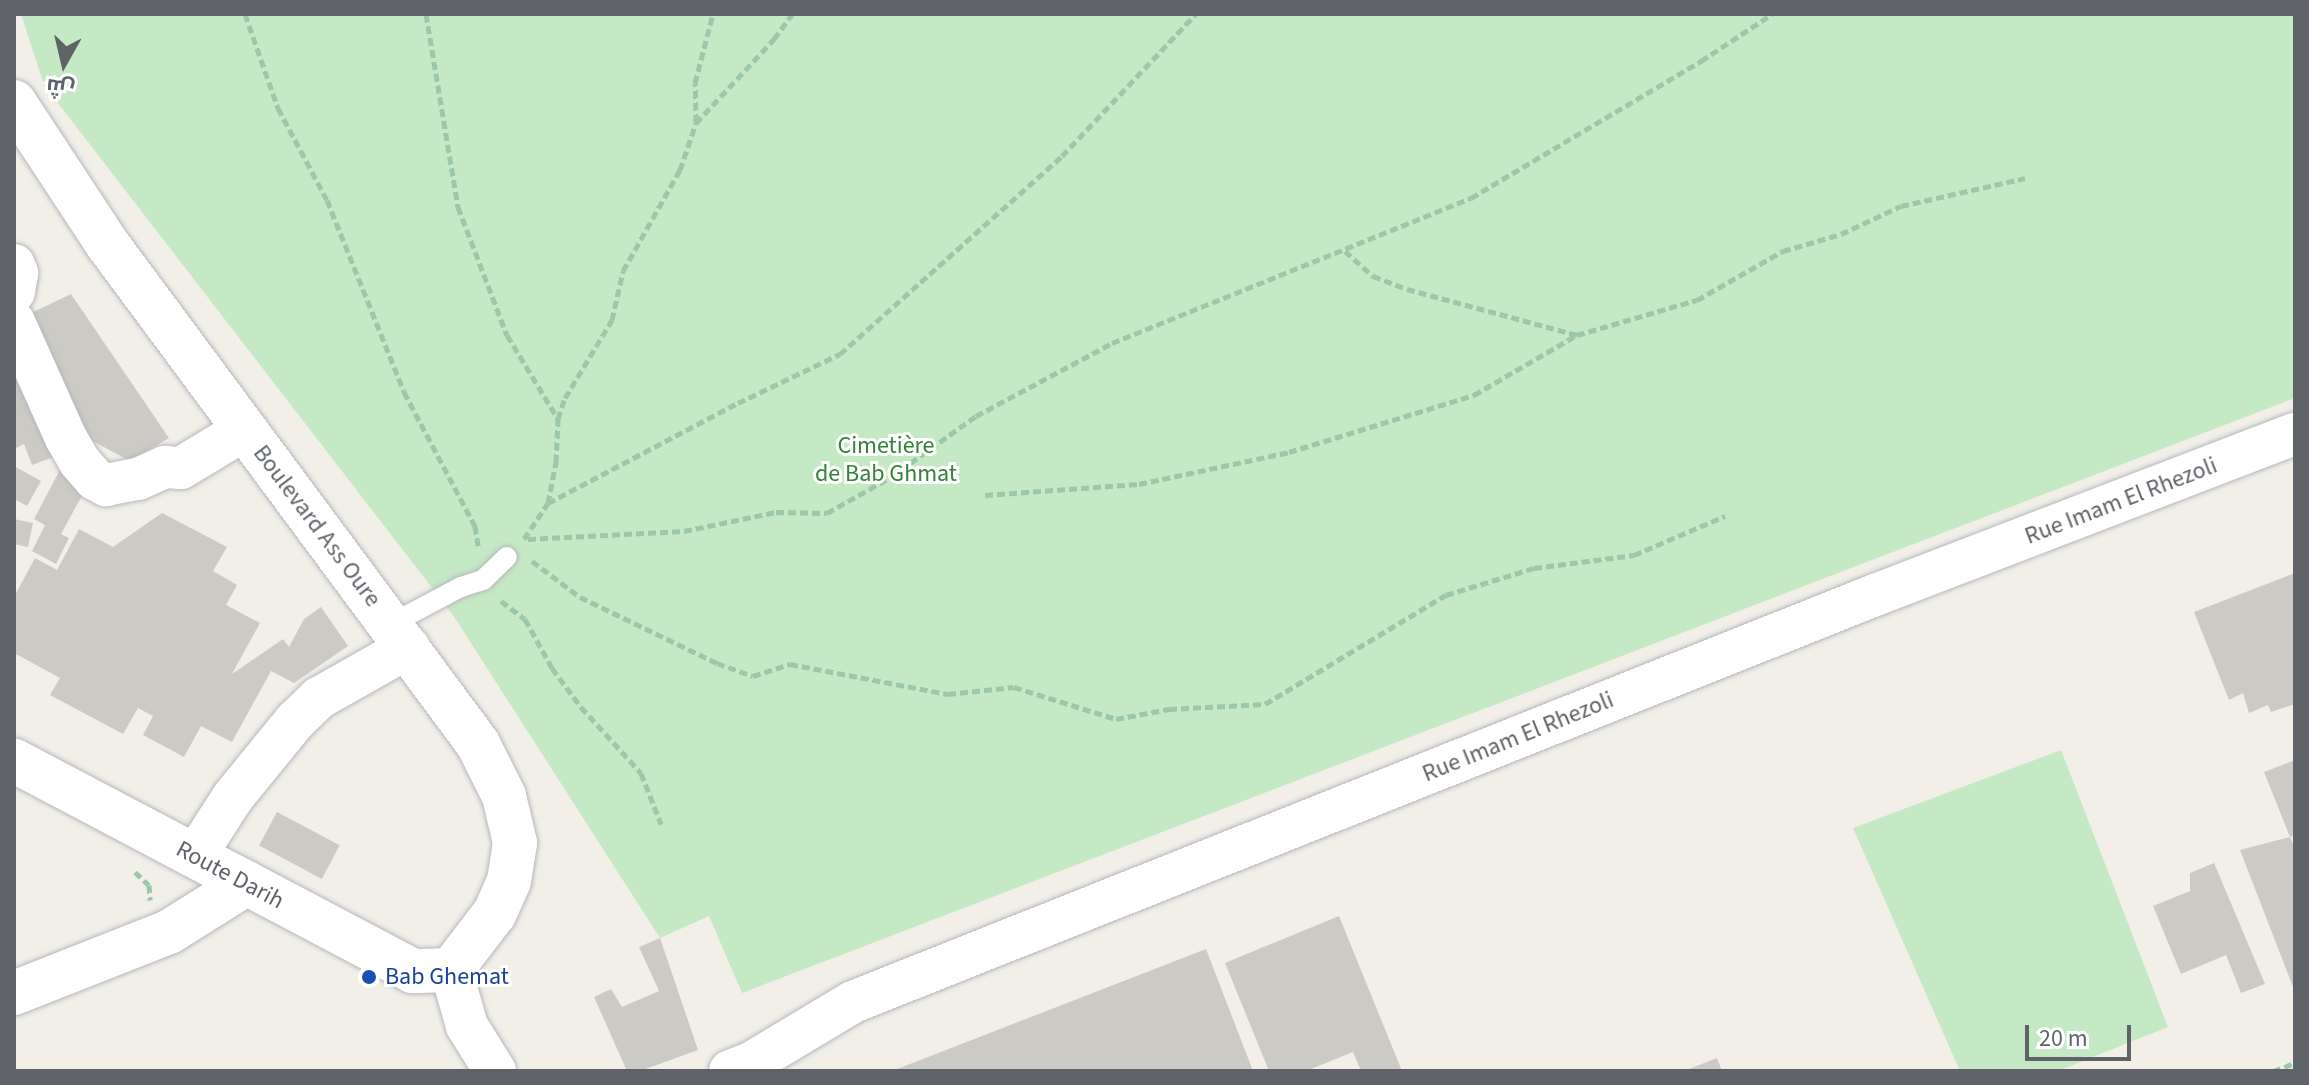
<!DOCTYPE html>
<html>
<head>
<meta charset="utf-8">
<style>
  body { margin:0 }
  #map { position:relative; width:2309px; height:1085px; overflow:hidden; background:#f1efe8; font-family:"Source Sans 3",Cairo,sans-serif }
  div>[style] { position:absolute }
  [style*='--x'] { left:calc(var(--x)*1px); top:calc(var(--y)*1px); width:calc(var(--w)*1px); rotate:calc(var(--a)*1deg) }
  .green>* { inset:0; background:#c5e8c5 }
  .building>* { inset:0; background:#cccac5; transform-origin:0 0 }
  .path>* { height:5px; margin-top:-2.5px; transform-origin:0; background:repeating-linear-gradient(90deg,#9cc7a9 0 8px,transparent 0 12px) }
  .roads { filter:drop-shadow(0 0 2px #b5b8bc) drop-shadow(0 0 2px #b5b8bc) }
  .lane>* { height:20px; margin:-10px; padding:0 10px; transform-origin:10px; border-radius:10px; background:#fff }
  .street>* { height:42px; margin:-21px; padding:0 21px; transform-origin:21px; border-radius:21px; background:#fff }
  .secondary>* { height:44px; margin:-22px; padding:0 22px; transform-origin:22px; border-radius:22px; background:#fff }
  .dots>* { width:22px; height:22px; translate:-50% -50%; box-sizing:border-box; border:4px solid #fff; border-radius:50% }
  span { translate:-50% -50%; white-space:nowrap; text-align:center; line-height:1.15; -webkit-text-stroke:6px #fff; paint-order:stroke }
  .park-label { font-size:24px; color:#348238 }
  .street-label { font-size:24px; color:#5f6368 }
  .transit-label { font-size:24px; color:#164399 }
  .left { translate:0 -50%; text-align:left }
  .frame { position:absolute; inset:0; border:16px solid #5f6368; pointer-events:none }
  .north { position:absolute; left:24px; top:24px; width:80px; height:80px; -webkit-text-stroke:6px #fff; paint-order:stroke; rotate:188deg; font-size:22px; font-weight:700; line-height:32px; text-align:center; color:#5f6368 }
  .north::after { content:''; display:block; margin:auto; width:28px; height:36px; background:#5f6368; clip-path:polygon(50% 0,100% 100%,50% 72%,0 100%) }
  .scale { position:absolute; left:2025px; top:1025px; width:106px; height:36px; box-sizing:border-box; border:4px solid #5f6368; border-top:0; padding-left:10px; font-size:24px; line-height:28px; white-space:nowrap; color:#5f6368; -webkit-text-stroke:6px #fff; paint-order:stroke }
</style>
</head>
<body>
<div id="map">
  <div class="green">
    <div style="clip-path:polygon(21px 14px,2295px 14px,2295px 398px,742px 993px,709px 916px,660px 938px,453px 615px,44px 85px)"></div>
    <div style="clip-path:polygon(2061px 750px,2168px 1027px,2058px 1071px,1960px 1071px,1853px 828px)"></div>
  </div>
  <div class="building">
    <div style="clip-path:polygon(71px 294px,169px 438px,130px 461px,76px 432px,19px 319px)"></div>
    <div style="clip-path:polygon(14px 340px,59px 455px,32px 465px,24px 444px,14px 449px)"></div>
    <div style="clip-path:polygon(14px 466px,41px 481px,27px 506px,14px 499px)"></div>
    <div style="clip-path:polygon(62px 466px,90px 481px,61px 534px,69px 538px,56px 564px,32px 551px,45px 525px,34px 519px)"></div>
    <div style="clip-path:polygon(162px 513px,227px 547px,213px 571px,237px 585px,226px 605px,260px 623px,232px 674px,283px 639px,289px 647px,304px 619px,321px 607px,348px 646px,294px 683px,271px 671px,232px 742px,201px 726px,184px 757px,143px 735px,153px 716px,138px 708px,123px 734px,50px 695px,60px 678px,14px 653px,14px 597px,35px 558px,57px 570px,79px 529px,113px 547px)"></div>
    <div style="clip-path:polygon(14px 519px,33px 523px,28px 547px,14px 544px)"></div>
    <div style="clip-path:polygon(2295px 573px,2295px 704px,2271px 712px,2268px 705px,2249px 713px,2243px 693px,2229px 700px,2194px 612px)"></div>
    <div style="clip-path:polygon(2295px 760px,2295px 835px,2290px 837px,2295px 848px,2295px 992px,2240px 850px,2290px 837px,2264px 772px)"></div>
    <div style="left:277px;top:812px;width:71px;height:38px;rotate:28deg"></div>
    <div style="clip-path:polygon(2214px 863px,2265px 984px,2241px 993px,2226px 955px,2181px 974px,2153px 906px,2190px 891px,2190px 873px)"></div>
    <div style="clip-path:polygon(1339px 916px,1402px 1071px,1361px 1071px,1353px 1052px,1306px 1071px,1269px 1071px,1225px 963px)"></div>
    <div style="clip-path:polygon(660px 938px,698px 1050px,640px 1071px,627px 1071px,594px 997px,611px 989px,622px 1007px,659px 991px,639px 947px)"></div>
    <div style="clip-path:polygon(1206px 949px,1253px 1071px,892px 1071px)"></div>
    <div style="clip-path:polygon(1717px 1058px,1722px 1071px,1684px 1071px)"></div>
  </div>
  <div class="path">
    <div style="--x:245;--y:14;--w:100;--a:70.7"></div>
    <div style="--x:278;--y:108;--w:104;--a:62"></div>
    <div style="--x:327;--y:200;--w:207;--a:68.1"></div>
    <div style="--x:404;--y:392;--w:152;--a:62.1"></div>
    <div style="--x:475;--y:526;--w:20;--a:81"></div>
    <div style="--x:426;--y:14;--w:196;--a:80.6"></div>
    <div style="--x:458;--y:207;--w:137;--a:69.1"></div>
    <div style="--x:507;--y:335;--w:98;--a:58.7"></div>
    <div style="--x:696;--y:122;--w:39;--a:-91"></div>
    <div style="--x:695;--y:83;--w:71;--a:-75.4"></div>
    <div style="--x:1345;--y:251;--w:38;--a:42"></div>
    <div style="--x:1373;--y:276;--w:36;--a:21"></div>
    <div style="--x:1407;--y:289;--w:176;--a:15.1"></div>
    <div style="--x:1577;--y:335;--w:125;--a:-16.3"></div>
    <div style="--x:1697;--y:300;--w:99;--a:-29.7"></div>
    <div style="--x:1783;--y:251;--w:60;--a:-16.3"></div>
    <div style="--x:1841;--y:234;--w:66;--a:-25"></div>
    <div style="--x:1901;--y:206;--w:127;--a:-12.7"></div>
    <div style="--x:985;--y:495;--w:154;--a:-4.1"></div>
    <div style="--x:1139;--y:484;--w:153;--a:-12"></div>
    <div style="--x:1289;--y:452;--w:194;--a:-17.1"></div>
    <div style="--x:1474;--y:395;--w:117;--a:-30.3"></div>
    <div style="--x:548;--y:503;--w:215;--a:-27.8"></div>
    <div style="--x:738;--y:403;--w:113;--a:-25.7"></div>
    <div style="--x:840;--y:354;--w:297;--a:-41.7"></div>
    <div style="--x:1062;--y:156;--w:195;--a:-46.7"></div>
    <div style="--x:524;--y:539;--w:43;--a:-56.3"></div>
    <div style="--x:548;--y:503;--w:42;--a:-79"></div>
    <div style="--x:556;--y:462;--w:43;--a:-87.3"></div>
    <div style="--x:558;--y:419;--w:22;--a:-72"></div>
    <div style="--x:565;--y:398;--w:91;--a:-58.9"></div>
    <div style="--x:612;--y:320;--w:50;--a:-77.3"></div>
    <div style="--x:623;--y:271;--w:116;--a:-60.6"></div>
    <div style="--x:680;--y:170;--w:50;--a:-71.2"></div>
    <div style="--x:696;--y:123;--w:115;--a:-47.1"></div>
    <div style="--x:774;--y:39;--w:31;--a:-54"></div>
    <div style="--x:528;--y:539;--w:156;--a:-2.9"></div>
    <div style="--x:684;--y:531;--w:94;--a:-11.7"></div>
    <div style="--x:776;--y:512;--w:51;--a:1.1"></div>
    <div style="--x:827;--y:513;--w:73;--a:-29.4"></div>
    <div style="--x:891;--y:477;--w:105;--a:-35.7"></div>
    <div style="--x:976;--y:416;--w:154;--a:-28.2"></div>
    <div style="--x:1112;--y:343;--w:387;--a:-22"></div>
    <div style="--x:1471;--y:198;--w:268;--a:-30.8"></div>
    <div style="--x:1701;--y:61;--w:85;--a:-33.5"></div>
    <div style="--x:532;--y:561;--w:60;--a:36.9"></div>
    <div style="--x:580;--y:597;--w:152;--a:25.7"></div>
    <div style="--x:717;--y:663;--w:38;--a:20"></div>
    <div style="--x:753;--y:676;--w:39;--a:-18"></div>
    <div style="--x:790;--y:664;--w:161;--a:10.8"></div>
    <div style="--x:948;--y:694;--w:66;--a:-6.1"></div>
    <div style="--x:1014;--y:687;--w:107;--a:17.4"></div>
    <div style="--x:1116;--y:719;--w:54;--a:-10.7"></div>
    <div style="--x:1169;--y:709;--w:96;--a:-3"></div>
    <div style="--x:1265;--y:704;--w:211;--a:-31.1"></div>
    <div style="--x:1446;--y:595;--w:92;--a:-17.1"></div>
    <div style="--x:1534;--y:568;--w:101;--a:-7.4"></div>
    <div style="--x:1634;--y:555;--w:99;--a:-23.2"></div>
    <div style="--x:501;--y:601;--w:30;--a:37"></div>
    <div style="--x:525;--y:619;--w:56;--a:61.1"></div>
    <div style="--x:552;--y:668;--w:49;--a:53.4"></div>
    <div style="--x:581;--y:707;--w:89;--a:47.7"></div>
    <div style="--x:641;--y:773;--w:55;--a:68.6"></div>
    <div style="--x:135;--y:872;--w:19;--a:43"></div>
    <div style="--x:149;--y:885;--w:15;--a:86"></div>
    <div style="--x:2273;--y:1071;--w:23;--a:-20"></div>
  </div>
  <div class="roads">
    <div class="lane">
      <div style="--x:391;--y:624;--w:79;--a:-27.9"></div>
      <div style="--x:461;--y:587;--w:23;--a:-18"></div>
      <div style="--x:483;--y:580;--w:33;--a:-44"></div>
    </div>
    <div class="street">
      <div style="--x:14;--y:265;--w:9;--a:69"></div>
      <div style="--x:17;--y:273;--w:19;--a:99"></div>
      <div style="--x:14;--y:322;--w:127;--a:65.9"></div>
      <div style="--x:66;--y:438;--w:28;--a:60"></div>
      <div style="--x:80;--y:462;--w:23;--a:49"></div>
      <div style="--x:95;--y:479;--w:13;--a:29"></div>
      <div style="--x:106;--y:485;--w:33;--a:-11"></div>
      <div style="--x:138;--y:479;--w:30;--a:-24"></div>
      <div style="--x:165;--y:467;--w:16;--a:4"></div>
      <div style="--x:181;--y:468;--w:74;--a:-31.1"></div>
      <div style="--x:195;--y:856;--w:70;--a:-57.2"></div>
      <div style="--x:233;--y:797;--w:98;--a:-50.8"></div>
      <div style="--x:295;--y:721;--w:33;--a:-44"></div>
      <div style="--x:319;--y:698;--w:103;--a:-29.5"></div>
      <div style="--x:451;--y:970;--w:58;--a:74.1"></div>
      <div style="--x:467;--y:1026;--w:53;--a:58.1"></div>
      <div style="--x:730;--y:1071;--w:22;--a:-21"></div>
      <div style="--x:751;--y:1063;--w:119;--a:-30.9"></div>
      <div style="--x:853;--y:1002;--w:1100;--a:-21.71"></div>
      <div style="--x:1875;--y:595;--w:450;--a:-21"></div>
    </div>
    <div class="secondary">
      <div style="--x:14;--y:102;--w:171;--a:56.7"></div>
      <div style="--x:108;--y:245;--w:621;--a:53.44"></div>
      <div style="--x:478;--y:744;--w:58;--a:63.4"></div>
      <div style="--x:504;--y:796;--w:48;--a:76.8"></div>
      <div style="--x:515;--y:843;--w:38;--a:99"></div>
      <div style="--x:509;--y:881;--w:36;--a:114"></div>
      <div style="--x:494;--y:914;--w:71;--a:127.5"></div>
      <div style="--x:451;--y:970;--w:38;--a:178"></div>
      <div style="--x:413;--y:971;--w:451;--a:-152.2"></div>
      <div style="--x:14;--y:993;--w:167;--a:-21.5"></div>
      <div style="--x:169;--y:932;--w:92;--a:-32.1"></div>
    </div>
  </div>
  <div class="dots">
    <div style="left:369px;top:977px;background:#1a4fb4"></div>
  </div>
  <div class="park-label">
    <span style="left:886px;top:460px">Cimetière<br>de Bab Ghmat</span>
  </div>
  <div class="street-label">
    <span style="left:2121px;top:501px;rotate:-21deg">Rue Imam El Rhezoli</span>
    <span style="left:317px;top:526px;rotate:53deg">Boulevard Ass Oure</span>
    <span style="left:1518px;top:737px;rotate:-22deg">Rue Imam El Rhezoli</span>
    <span style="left:230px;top:875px;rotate:28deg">Route Darih</span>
  </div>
  <div class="transit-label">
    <span class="left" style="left:385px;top:977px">Bab Ghemat</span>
  </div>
  <div class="frame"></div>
  <div class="north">ش</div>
  <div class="scale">20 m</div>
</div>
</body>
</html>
